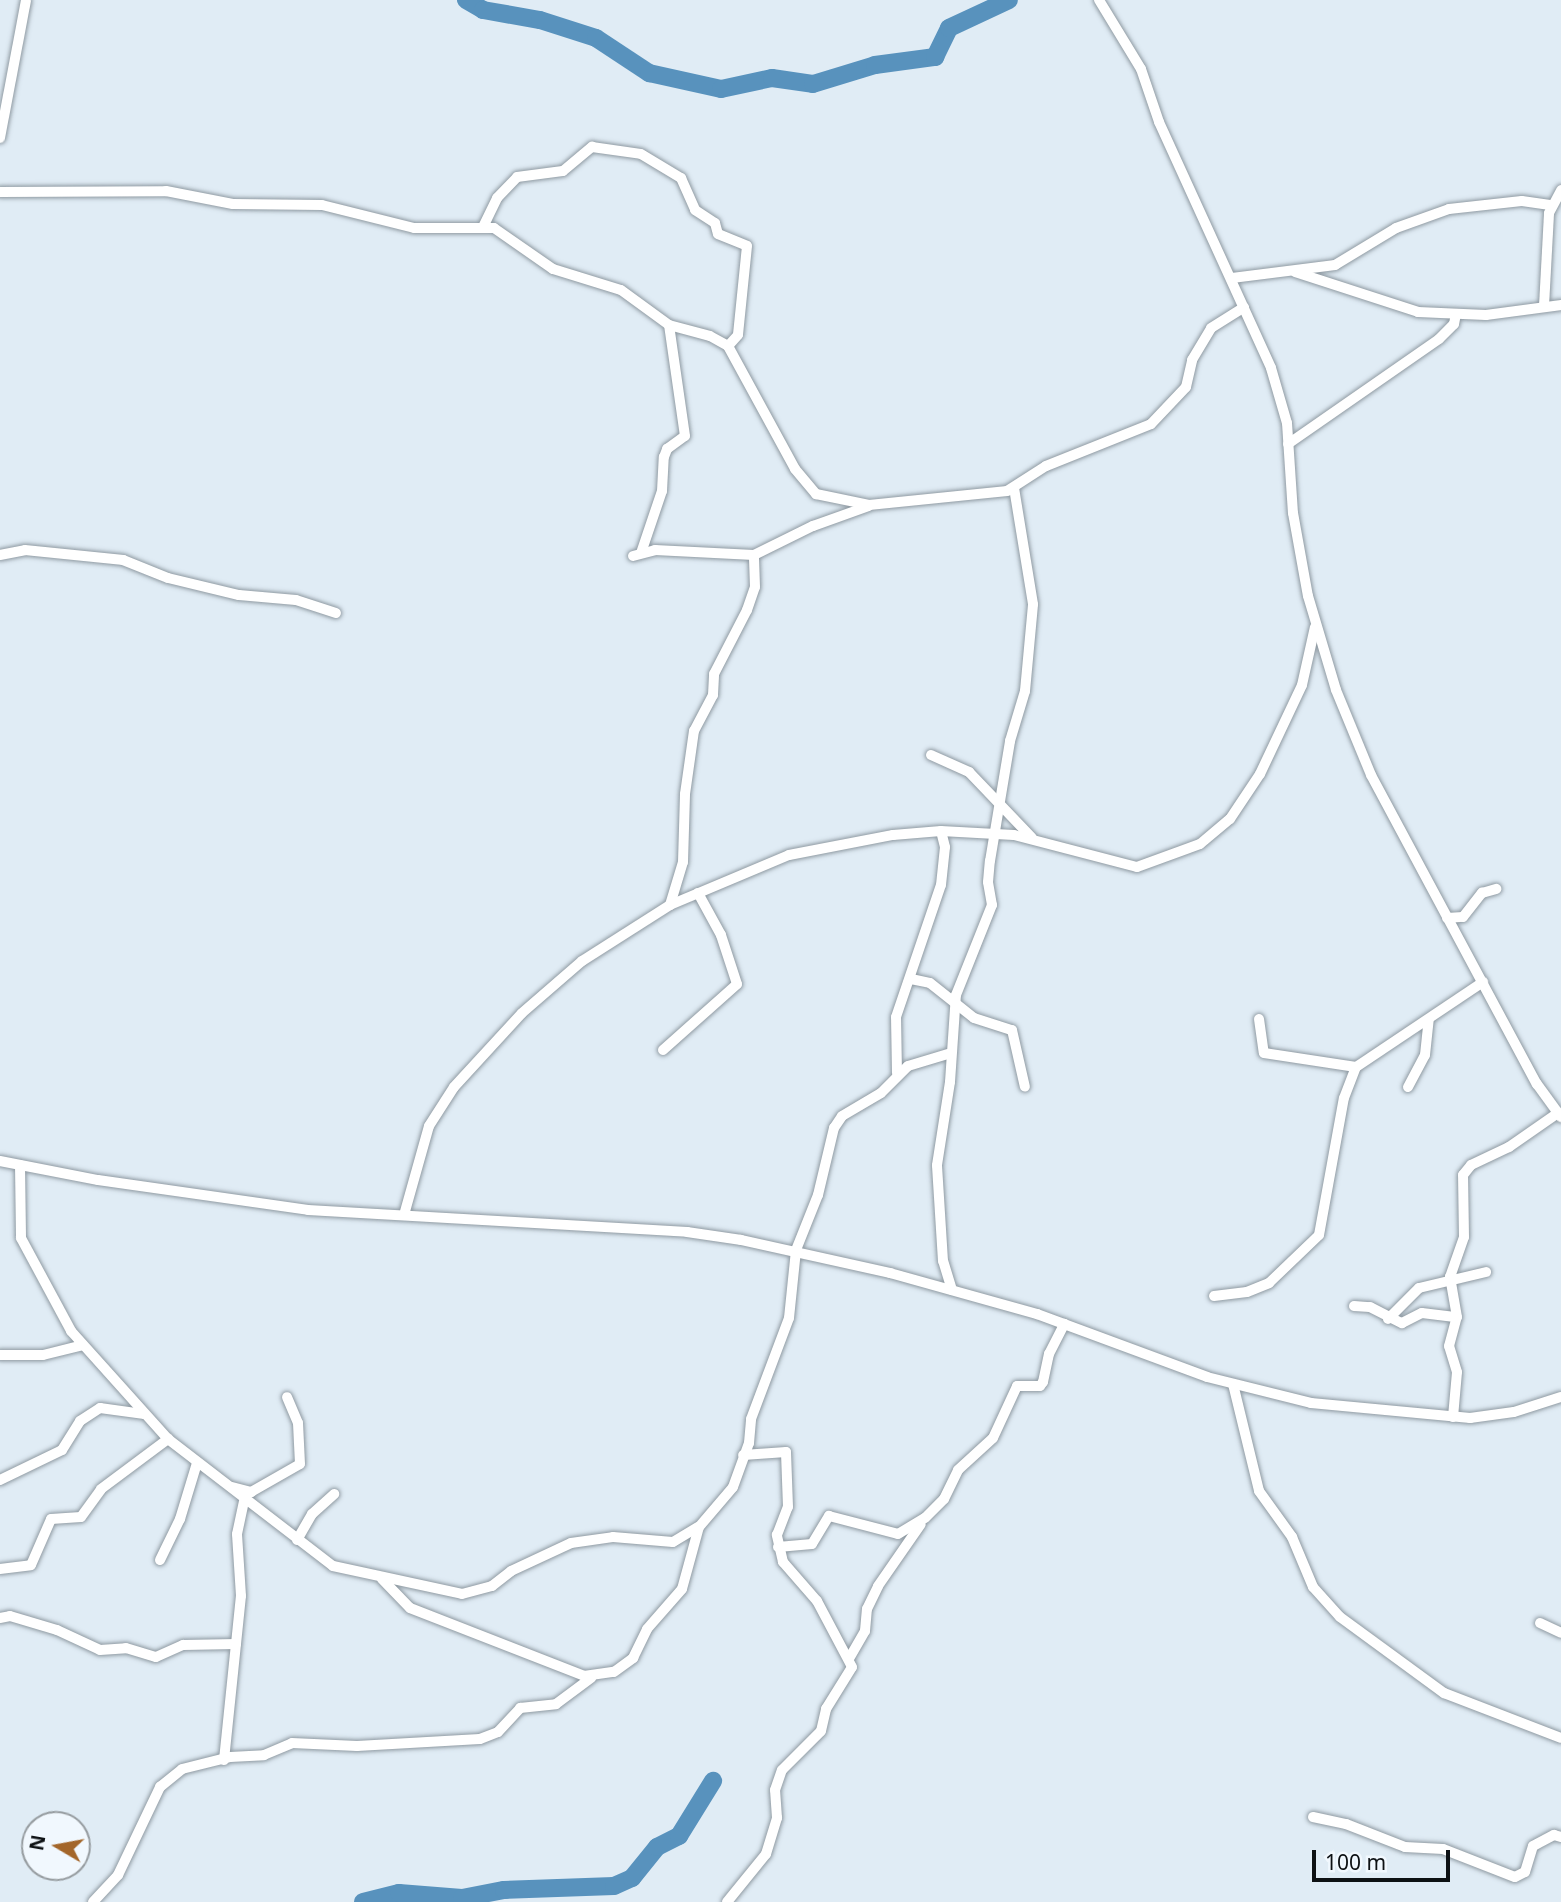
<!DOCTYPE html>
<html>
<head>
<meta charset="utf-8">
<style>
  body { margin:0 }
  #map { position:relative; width:1561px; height:1902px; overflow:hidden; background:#e0ecf5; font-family:"Noto Sans",sans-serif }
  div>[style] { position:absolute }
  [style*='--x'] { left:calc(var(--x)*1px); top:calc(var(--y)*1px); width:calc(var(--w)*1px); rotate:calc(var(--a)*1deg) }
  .river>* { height:18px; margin:-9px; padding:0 9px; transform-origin:9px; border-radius:9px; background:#5892bd }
  .roads { filter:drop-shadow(0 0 2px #8f9aa2) drop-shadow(0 0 2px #8f9aa2) }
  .minor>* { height:10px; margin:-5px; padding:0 5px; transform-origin:5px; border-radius:5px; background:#fff }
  span { translate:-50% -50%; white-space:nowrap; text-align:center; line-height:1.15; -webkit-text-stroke:7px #f1f8fe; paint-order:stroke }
  .north { position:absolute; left:21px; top:1811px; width:70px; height:70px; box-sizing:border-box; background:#f1f8fe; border:2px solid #969ca0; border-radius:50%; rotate:280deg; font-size:19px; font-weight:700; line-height:28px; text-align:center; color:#0d1114 }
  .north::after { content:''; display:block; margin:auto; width:24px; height:32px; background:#a3662a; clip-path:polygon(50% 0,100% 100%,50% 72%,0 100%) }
  .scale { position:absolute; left:1312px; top:1850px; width:138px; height:32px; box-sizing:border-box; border:4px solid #0d1114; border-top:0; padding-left:9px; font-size:21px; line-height:24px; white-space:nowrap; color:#0d1114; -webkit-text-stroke:5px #f1f8fe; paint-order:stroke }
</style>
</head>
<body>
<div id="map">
  <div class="river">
    <div style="--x:466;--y:0;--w:20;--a:30"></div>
    <div style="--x:483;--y:10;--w:58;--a:10"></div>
    <div style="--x:540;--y:20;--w:59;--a:17.8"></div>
    <div style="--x:596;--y:38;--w:64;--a:33.4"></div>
    <div style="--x:649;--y:73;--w:74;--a:12.5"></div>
    <div style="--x:721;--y:89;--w:52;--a:-12.2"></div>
    <div style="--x:772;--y:78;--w:41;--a:8.3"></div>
    <div style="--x:813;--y:84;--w:65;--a:-17"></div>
    <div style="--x:875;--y:65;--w:61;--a:-7.6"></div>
    <div style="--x:935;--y:57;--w:32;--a:-64"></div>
    <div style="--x:949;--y:28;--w:66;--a:-25"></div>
    <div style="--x:363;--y:1902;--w:37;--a:-14"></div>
    <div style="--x:399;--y:1893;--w:63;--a:4.5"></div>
    <div style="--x:462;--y:1898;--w:43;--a:-10.8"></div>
    <div style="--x:504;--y:1890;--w:110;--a:-2.1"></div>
    <div style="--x:614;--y:1886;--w:20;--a:-24"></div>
    <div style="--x:632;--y:1878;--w:40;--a:-51"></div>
    <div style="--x:657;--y:1847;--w:25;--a:-27"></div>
    <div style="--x:679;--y:1836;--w:65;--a:-58.3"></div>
  </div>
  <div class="roads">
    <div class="minor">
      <div style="--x:1099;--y:0;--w:81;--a:58.7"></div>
      <div style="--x:1141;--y:69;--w:56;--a:71.2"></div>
      <div style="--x:1159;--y:122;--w:270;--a:65.5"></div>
      <div style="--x:1271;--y:368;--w:57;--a:73.8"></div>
      <div style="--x:1287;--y:423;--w:90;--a:86.2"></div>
      <div style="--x:1293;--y:513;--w:84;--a:79.8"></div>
      <div style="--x:1308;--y:596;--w:98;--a:73.4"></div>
      <div style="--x:1336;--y:690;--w:92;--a:67.6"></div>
      <div style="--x:1371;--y:775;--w:351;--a:61.8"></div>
      <div style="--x:1537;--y:1084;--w:41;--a:54"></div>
      <div style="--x:0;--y:138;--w:140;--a:-79.3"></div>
      <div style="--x:0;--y:192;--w:166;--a:-0.3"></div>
      <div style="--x:166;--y:191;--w:68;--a:11"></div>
      <div style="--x:233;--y:204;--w:89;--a:0.6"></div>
      <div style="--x:322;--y:205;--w:95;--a:14"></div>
      <div style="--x:414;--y:228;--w:80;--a:0"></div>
      <div style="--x:494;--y:228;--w:72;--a:34.8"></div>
      <div style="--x:553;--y:269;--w:71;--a:17.2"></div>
      <div style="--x:621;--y:290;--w:59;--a:36.1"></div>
      <div style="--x:669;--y:325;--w:42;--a:15"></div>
      <div style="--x:710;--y:336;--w:21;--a:29"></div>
      <div style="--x:728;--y:346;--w:140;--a:61.4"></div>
      <div style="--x:795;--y:469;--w:33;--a:50"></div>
      <div style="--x:816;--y:494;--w:54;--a:11.7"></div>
      <div style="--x:869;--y:505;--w:139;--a:-5.8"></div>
      <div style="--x:1007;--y:491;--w:46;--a:-32.7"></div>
      <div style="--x:1046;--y:466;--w:113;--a:-21.8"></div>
      <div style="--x:1151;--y:424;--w:51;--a:-46.6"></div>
      <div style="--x:1186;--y:387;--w:28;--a:-77"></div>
      <div style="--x:1192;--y:360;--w:37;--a:-59"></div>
      <div style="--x:1211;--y:328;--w:39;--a:-32"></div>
      <div style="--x:484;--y:225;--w:30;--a:-64"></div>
      <div style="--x:497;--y:198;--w:29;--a:-46"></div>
      <div style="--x:517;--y:177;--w:46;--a:-7.4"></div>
      <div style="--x:563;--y:171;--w:38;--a:-40"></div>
      <div style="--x:592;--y:147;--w:49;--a:8.1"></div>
      <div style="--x:641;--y:154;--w:47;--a:31"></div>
      <div style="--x:681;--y:178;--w:35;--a:66"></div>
      <div style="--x:695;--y:210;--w:24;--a:33"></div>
      <div style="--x:715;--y:223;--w:11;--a:75"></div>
      <div style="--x:718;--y:234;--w:31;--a:22"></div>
      <div style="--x:747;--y:246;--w:89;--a:95.8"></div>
      <div style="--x:738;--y:335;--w:15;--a:132"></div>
      <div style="--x:1295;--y:272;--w:129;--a:18"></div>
      <div style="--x:1418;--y:312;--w:68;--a:2.5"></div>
      <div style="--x:1486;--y:315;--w:76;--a:-7.6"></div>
      <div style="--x:1232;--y:278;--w:104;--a:-7.2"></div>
      <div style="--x:1335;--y:265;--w:71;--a:-31.2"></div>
      <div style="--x:1396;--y:228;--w:56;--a:-19.7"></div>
      <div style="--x:1449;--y:209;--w:73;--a:-6.3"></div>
      <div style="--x:1522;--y:201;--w:30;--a:8"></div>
      <div style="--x:1544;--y:306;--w:93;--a:-86.9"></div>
      <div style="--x:1549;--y:213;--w:26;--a:-62"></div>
      <div style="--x:1288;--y:444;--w:184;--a:-34.8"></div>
      <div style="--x:1439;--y:339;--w:21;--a:-45"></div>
      <div style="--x:1454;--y:324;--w:10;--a:-79"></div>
      <div style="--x:641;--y:553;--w:65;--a:-71.3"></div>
      <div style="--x:662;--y:491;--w:34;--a:-87"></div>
      <div style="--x:664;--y:457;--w:9;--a:-69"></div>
      <div style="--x:667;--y:449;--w:22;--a:-36"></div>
      <div style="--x:685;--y:436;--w:112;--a:-98.2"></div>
      <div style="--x:0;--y:555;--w:25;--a:-11"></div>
      <div style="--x:25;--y:550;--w:99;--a:5.8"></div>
      <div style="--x:123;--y:560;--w:48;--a:21.8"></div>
      <div style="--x:168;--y:578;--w:73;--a:13.5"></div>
      <div style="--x:239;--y:595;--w:57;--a:5"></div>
      <div style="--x:296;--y:600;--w:42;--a:18"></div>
      <div style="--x:633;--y:556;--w:23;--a:-15"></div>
      <div style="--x:655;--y:550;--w:99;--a:2.9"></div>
      <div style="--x:931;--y:755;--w:42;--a:24.1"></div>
      <div style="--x:969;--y:772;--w:91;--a:46.3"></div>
      <div style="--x:670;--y:905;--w:45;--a:-73.2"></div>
      <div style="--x:683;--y:862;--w:68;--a:-88.3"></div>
      <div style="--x:685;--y:794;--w:64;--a:-81.9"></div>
      <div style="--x:694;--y:731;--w:41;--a:-62.2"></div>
      <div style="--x:713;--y:695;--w:21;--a:-87"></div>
      <div style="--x:714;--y:674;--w:72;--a:-62.7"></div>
      <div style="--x:747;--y:610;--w:24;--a:-71"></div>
      <div style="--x:755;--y:587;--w:32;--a:-92"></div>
      <div style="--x:754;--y:555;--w:66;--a:-26.2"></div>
      <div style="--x:813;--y:526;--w:59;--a:-19.7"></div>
      <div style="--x:1447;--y:918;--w:16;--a:-4"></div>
      <div style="--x:1463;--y:917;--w:31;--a:-52"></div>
      <div style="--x:1482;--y:893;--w:15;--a:-16"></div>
      <div style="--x:911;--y:979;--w:19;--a:12"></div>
      <div style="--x:930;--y:983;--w:56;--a:38.5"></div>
      <div style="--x:974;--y:1018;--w:40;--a:18"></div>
      <div style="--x:1012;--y:1030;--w:58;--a:77.2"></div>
      <div style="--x:1259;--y:1019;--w:34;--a:82"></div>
      <div style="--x:1264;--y:1053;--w:93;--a:8.7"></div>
      <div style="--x:663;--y:1050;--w:99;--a:-41.7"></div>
      <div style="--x:737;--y:984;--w:52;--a:-108.1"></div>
      <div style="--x:721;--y:935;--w:48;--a:-118.7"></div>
      <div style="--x:897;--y:1073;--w:56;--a:-91"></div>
      <div style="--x:896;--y:1017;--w:139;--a:-71.2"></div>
      <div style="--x:941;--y:885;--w:38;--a:-84"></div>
      <div style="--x:945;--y:847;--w:16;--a:-104"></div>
      <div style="--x:1408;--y:1087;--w:36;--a:-62"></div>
      <div style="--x:1425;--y:1055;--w:36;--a:-84"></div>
      <div style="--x:0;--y:1161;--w:100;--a:11"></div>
      <div style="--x:98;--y:1180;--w:212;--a:8.1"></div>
      <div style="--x:308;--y:1210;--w:380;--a:3.3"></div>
      <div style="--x:687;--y:1232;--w:55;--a:8.4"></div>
      <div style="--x:741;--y:1240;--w:153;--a:12.5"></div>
      <div style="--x:890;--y:1273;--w:153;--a:15.6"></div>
      <div style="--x:1037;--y:1314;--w:181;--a:20.3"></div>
      <div style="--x:1207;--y:1377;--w:107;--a:14"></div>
      <div style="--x:1311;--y:1403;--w:160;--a:5.4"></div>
      <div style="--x:1470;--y:1418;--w:44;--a:-7.8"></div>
      <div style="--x:1514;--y:1412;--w:49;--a:-17.7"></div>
      <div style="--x:20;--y:1165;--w:73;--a:89.2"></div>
      <div style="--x:21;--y:1238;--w:106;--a:61.7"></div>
      <div style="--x:71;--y:1331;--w:145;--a:48.1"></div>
      <div style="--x:168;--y:1439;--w:208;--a:37.6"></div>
      <div style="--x:333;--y:1566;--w:132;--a:12.2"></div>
      <div style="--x:462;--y:1594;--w:31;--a:-15"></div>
      <div style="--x:492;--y:1586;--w:24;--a:-38"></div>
      <div style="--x:511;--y:1571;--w:66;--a:-25"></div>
      <div style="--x:571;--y:1543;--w:42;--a:-8.1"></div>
      <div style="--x:613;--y:1537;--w:60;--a:4.8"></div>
      <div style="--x:673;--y:1542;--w:29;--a:-31"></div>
      <div style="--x:404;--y:1215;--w:92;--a:-74.3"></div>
      <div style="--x:429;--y:1126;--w:46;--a:-57.3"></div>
      <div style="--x:454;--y:1087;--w:100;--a:-47.4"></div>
      <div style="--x:522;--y:1013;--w:79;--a:-40.9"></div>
      <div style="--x:582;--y:961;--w:104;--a:-32.5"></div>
      <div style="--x:670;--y:905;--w:129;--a:-22.8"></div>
      <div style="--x:789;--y:855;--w:106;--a:-10.9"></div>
      <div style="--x:893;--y:835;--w:48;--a:-4.8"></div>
      <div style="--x:941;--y:831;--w:73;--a:3.1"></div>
      <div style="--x:1014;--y:835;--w:127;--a:14.6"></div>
      <div style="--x:1137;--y:867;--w:67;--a:-20.1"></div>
      <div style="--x:1200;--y:844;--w:39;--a:-40"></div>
      <div style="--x:1230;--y:819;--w:54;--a:-56.3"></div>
      <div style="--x:1260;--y:774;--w:98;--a:-64.7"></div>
      <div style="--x:1302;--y:685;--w:59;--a:-77.4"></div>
      <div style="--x:952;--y:1290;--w:30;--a:-107"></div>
      <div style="--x:943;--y:1261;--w:96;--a:-93.6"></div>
      <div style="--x:937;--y:1165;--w:84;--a:-81.1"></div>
      <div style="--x:950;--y:1082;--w:87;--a:-86.1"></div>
      <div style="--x:956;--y:995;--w:97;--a:-68.2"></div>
      <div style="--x:992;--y:905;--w:23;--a:-100"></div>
      <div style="--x:988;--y:882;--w:21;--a:-85"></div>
      <div style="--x:990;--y:861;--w:122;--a:-80.5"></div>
      <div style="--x:1010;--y:741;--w:52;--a:-73.3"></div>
      <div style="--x:1025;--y:691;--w:87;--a:-84.7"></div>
      <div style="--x:1033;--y:604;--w:118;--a:-99.3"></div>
      <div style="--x:1214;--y:1296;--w:33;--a:-7"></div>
      <div style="--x:1247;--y:1292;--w:24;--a:-22"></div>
      <div style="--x:1269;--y:1283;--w:69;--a:-43.8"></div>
      <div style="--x:1319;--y:1235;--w:139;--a:-79.7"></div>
      <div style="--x:1344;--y:1098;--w:33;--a:-69"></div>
      <div style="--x:1356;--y:1067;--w:153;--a:-33.8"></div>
      <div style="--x:1354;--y:1306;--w:16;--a:4"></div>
      <div style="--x:1370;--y:1307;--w:36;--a:27"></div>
      <div style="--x:1402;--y:1323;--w:22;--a:-27"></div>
      <div style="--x:1422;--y:1313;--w:35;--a:7"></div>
      <div style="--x:1388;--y:1319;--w:44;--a:-45"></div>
      <div style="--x:1419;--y:1288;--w:69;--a:-13.4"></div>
      <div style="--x:0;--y:1355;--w:43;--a:0"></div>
      <div style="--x:43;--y:1355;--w:41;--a:-14"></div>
      <div style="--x:1233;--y:1384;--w:110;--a:76.3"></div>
      <div style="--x:1259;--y:1491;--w:57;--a:54.3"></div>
      <div style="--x:1292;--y:1537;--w:54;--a:67.2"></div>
      <div style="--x:1313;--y:1587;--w:40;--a:48"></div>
      <div style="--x:1340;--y:1617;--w:129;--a:36.2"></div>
      <div style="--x:1444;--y:1693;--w:125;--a:21"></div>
      <div style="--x:1453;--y:1417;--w:45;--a:-84.9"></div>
      <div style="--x:1457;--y:1372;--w:27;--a:-107"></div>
      <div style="--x:1449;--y:1346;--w:30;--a:-75"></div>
      <div style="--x:1457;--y:1317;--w:41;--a:-99.9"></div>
      <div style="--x:1450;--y:1277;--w:42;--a:-70.7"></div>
      <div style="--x:1464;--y:1237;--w:62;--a:-90.9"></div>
      <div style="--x:1463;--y:1175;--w:13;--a:-51"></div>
      <div style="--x:1471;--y:1165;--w:42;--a:-25.3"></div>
      <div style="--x:1509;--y:1147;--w:60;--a:-34.8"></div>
      <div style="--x:0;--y:1480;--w:69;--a:-25.8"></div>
      <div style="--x:62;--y:1450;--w:34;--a:-58"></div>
      <div style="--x:80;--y:1421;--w:24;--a:-33"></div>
      <div style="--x:100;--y:1408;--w:43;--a:7.9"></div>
      <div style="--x:232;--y:1487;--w:20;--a:15"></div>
      <div style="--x:251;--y:1492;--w:56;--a:-29.7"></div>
      <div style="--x:300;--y:1464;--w:41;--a:-92.8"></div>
      <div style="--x:298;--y:1423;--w:28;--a:-113"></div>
      <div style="--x:297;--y:1540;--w:30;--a:-60"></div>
      <div style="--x:312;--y:1514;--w:30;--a:-42"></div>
      <div style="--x:778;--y:1547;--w:34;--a:-5"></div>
      <div style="--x:812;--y:1544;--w:33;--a:-59"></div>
      <div style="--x:829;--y:1516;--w:71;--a:14.6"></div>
      <div style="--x:898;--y:1534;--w:31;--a:-31"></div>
      <div style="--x:925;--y:1518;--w:27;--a:-45"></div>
      <div style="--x:944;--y:1499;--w:32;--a:-64"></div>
      <div style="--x:958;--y:1470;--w:47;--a:-42.4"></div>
      <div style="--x:993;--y:1438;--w:57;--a:-65.2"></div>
      <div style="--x:1017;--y:1386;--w:23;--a:0"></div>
      <div style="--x:1040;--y:1386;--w:5;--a:-53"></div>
      <div style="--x:1043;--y:1382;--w:29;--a:-78"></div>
      <div style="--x:1049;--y:1354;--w:34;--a:-63"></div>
      <div style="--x:160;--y:1560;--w:46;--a:-64"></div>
      <div style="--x:180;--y:1519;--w:59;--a:-73.1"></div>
      <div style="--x:0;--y:1569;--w:31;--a:-7"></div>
      <div style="--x:31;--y:1565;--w:50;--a:-66.5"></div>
      <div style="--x:51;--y:1519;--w:30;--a:-4"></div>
      <div style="--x:81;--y:1517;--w:34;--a:-54"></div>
      <div style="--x:101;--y:1489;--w:84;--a:-36.7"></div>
      <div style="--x:382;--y:1579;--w:40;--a:46"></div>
      <div style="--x:410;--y:1608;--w:187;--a:21.3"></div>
      <div style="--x:584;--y:1676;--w:30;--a:-8"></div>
      <div style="--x:614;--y:1672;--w:24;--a:-36"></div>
      <div style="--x:633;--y:1658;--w:32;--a:-64"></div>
      <div style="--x:647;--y:1629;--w:53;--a:-48.8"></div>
      <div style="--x:682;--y:1589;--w:64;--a:-74.7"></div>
      <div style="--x:699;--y:1527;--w:52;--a:-49.6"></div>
      <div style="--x:733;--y:1487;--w:47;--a:-70"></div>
      <div style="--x:749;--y:1443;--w:24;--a:-85"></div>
      <div style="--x:751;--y:1419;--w:108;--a:-69.4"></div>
      <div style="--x:789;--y:1318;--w:68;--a:-84.1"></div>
      <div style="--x:796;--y:1250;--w:59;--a:-68.2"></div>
      <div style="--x:818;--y:1195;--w:69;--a:-76.6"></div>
      <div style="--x:834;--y:1128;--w:14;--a:-56"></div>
      <div style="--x:842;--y:1116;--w:45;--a:-30.5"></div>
      <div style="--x:881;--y:1093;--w:38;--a:-45"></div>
      <div style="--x:908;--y:1066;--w:45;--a:-16.8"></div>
      <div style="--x:0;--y:1618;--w:10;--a:-11"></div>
      <div style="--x:10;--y:1616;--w:49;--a:16.6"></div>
      <div style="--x:57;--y:1630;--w:47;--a:24.9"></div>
      <div style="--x:100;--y:1650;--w:26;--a:-4"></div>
      <div style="--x:126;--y:1648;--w:31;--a:17"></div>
      <div style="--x:156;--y:1657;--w:30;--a:-24"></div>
      <div style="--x:183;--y:1645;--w:53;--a:-1.1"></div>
      <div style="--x:1540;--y:1623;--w:23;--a:25"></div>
      <div style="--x:850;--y:1657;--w:30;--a:-60"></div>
      <div style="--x:865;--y:1631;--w:22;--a:-85"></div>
      <div style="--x:867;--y:1609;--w:25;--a:-64"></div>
      <div style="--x:878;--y:1586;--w:75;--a:-55.3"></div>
      <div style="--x:224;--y:1760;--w:165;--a:-84.1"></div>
      <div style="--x:241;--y:1596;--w:62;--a:-93.7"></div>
      <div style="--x:237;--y:1534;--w:33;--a:-78"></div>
      <div style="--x:1313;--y:1817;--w:34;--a:12"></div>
      <div style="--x:1346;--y:1824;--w:63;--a:21.3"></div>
      <div style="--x:1405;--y:1847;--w:38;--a:3"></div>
      <div style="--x:1443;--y:1849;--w:77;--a:21.3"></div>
      <div style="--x:1515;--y:1877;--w:11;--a:-27"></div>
      <div style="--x:1525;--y:1872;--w:27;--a:-73"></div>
      <div style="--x:1533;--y:1846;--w:24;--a:-28"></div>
      <div style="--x:1554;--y:1835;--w:7;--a:16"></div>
      <div style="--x:93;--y:1902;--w:37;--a:-47"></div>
      <div style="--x:118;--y:1875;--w:98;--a:-64.5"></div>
      <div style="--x:160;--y:1787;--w:28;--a:-39"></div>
      <div style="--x:182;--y:1769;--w:49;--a:-14"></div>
      <div style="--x:230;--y:1757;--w:34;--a:-3"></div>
      <div style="--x:264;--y:1755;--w:30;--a:-23"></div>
      <div style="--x:292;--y:1743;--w:65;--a:2.6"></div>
      <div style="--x:357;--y:1746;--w:123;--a:-3.3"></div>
      <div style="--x:480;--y:1739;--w:19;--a:-21"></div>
      <div style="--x:498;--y:1732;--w:33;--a:-47"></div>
      <div style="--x:520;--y:1708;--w:36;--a:-6"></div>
      <div style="--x:556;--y:1704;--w:44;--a:-36.6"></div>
      <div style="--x:727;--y:1902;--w:62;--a:-50.9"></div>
      <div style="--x:766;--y:1854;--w:38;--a:-73"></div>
      <div style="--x:777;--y:1818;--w:28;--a:-94"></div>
      <div style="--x:775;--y:1790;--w:21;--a:-71"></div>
      <div style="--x:782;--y:1770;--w:55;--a:-45"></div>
      <div style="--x:821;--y:1731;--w:23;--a:-77"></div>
      <div style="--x:826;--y:1709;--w:49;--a:-58.2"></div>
      <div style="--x:852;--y:1667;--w:75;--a:-117.9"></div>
      <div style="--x:817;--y:1601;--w:52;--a:-131.1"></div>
      <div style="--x:783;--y:1562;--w:28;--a:-103"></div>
      <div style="--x:777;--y:1535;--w:30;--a:-69"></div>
      <div style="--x:788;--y:1507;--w:55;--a:-92.1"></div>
      <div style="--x:786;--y:1452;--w:43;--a:176"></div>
    </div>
  </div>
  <div class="north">N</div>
  <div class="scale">100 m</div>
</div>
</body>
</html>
